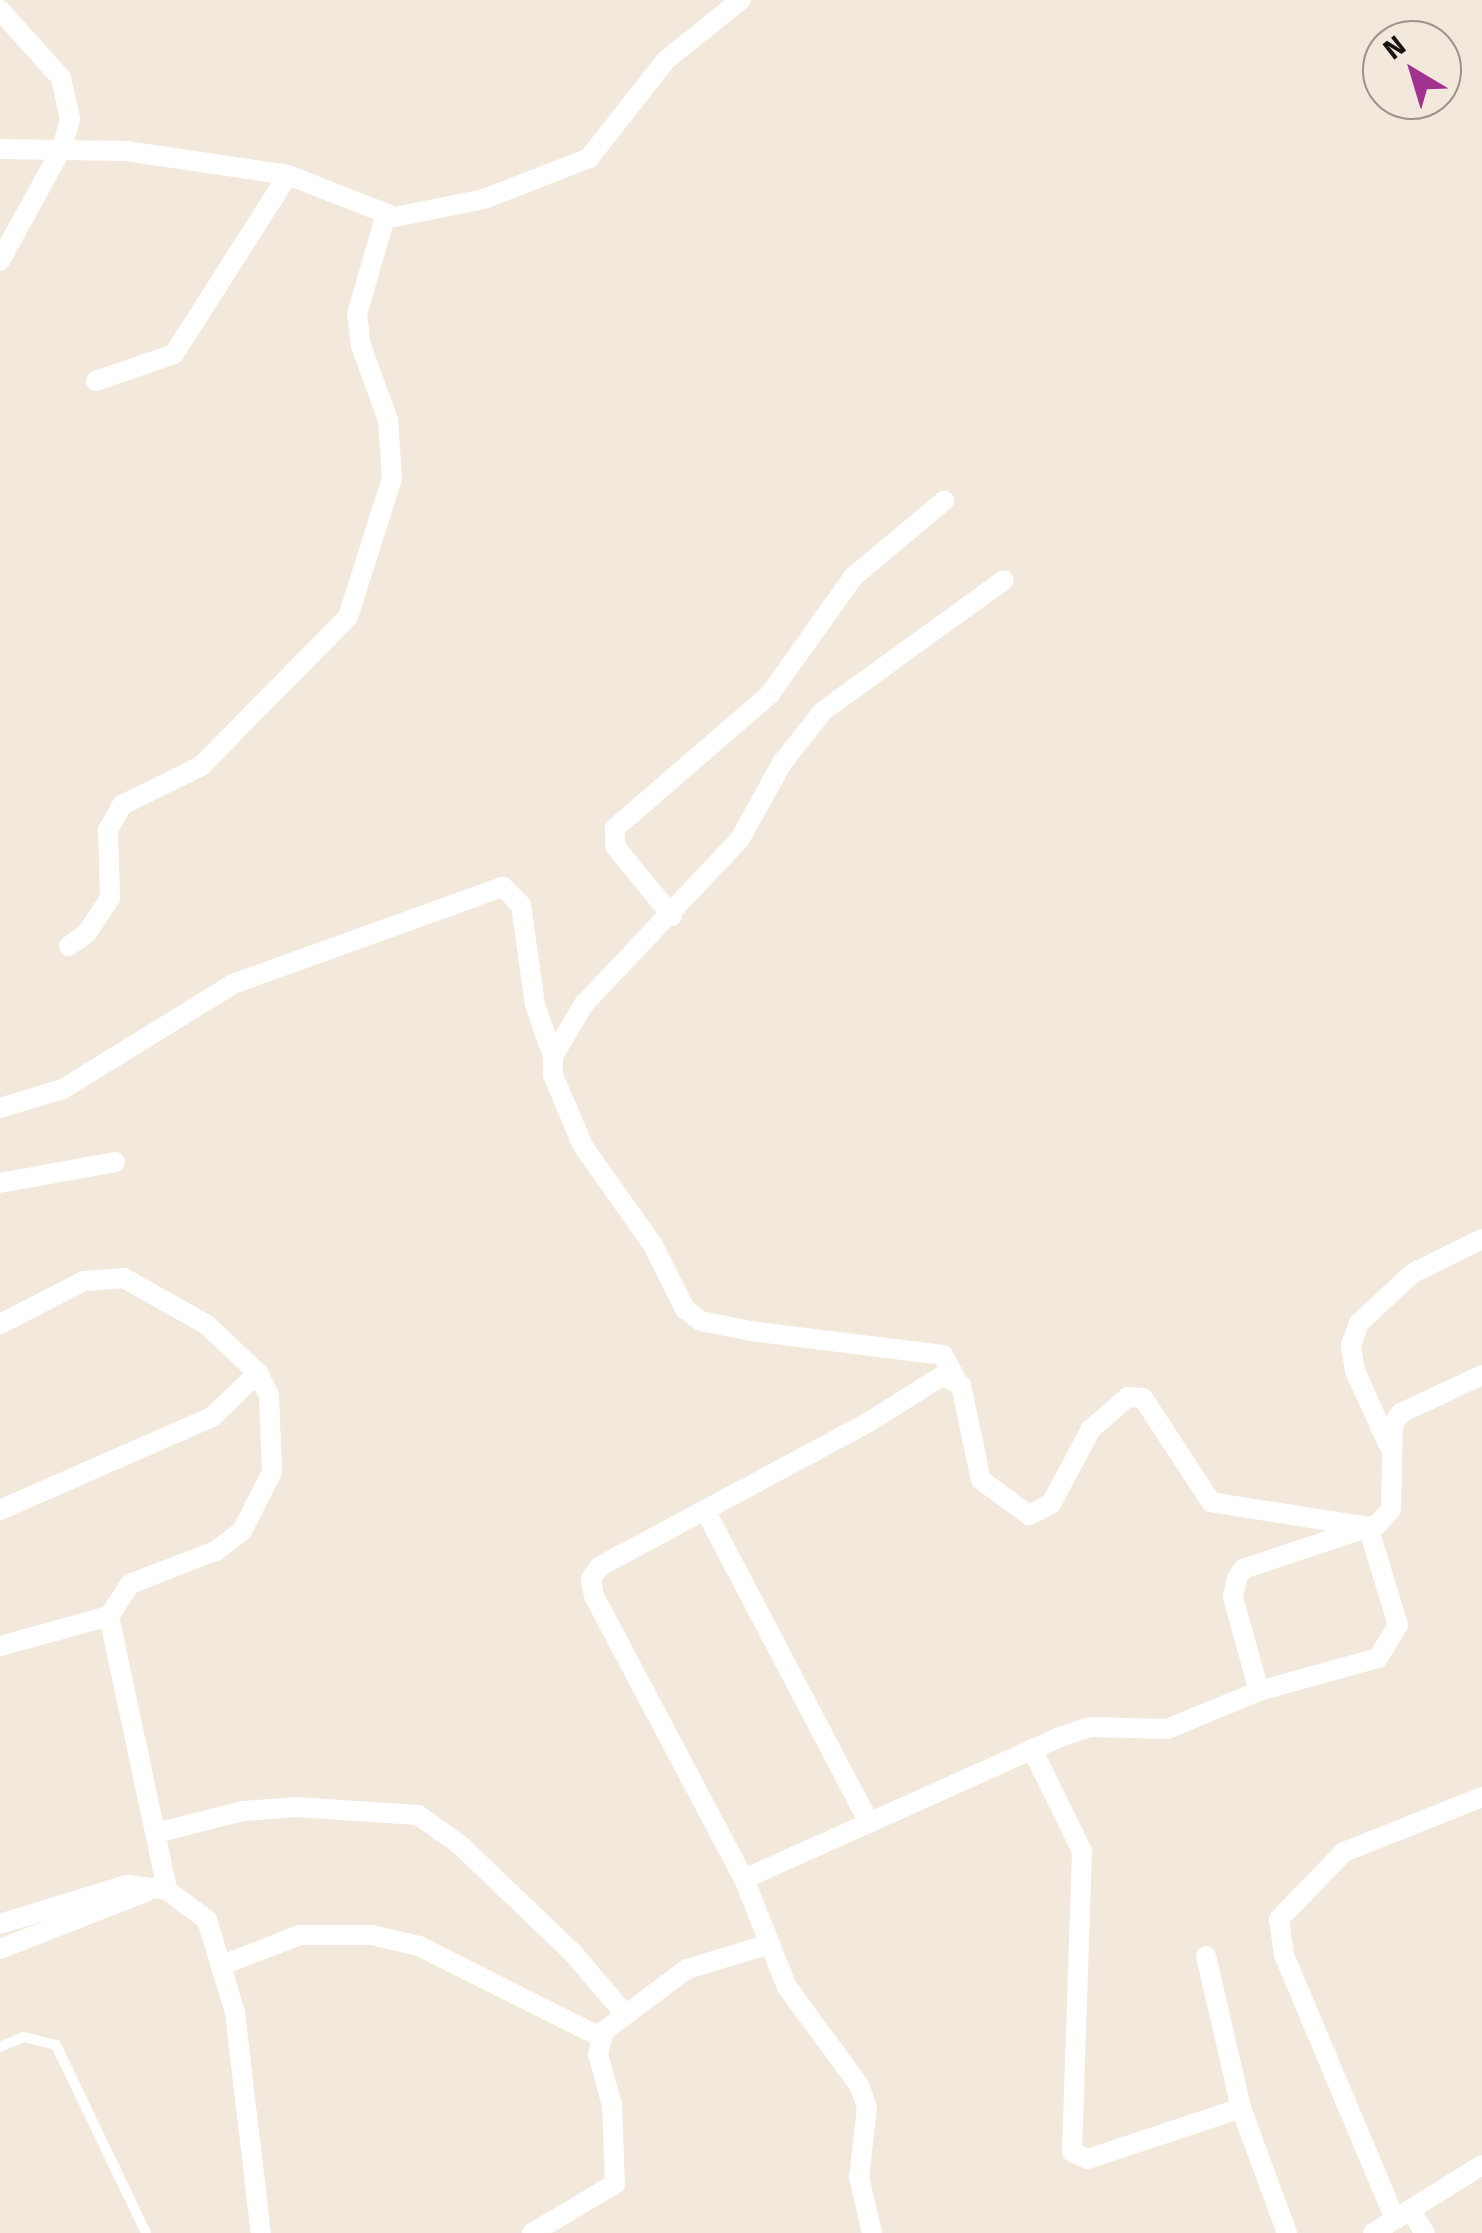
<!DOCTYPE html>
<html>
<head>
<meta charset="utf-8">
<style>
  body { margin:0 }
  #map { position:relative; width:1482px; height:2233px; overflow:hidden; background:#f2e8db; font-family:"Fira Sans",sans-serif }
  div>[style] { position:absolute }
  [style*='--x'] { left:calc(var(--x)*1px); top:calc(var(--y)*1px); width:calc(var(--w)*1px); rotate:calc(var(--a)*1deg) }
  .service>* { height:10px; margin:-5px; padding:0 5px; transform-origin:5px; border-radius:5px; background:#fff }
  .minor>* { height:20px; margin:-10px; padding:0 10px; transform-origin:10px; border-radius:10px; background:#fff }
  span { translate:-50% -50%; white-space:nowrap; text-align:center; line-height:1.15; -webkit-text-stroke:10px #f2e8db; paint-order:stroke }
  .north { position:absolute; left:1362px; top:20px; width:100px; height:100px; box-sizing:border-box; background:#f2e8db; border:2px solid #9b938a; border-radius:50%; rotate:322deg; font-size:28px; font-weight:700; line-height:40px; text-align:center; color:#181410 }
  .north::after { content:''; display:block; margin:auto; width:35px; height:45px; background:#a2328f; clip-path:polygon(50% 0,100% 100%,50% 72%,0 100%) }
</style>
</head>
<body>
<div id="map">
  <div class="service">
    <div style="--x:0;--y:2047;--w:26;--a:-23"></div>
    <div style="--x:24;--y:2037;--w:33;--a:14"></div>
    <div style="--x:56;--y:2045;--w:208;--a:64.4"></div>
  </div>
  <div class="minor">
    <div style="--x:0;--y:10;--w:91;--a:48.1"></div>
    <div style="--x:61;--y:78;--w:42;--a:77.6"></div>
    <div style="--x:70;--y:119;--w:30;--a:105"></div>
    <div style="--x:62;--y:148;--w:129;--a:118.8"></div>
    <div style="--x:0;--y:149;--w:126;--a:0.9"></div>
    <div style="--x:126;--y:151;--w:164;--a:8.4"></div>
    <div style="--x:288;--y:175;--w:115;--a:21.4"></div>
    <div style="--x:395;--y:217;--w:91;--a:-11.4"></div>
    <div style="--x:484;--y:199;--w:113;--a:-21.3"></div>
    <div style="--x:589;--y:158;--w:125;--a:-51.8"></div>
    <div style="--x:666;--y:60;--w:96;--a:-38.7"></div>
    <div style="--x:96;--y:381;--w:83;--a:-19.1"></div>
    <div style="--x:174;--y:354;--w:212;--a:-57.5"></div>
    <div style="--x:672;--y:916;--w:90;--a:-129.2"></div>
    <div style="--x:615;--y:846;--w:18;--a:-90"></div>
    <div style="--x:615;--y:828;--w:205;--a:-40.8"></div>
    <div style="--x:770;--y:694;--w:143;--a:-54.6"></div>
    <div style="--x:853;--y:577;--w:119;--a:-39.9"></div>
    <div style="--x:69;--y:946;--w:22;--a:-36"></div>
    <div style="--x:87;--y:933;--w:42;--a:-56.7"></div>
    <div style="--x:110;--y:898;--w:68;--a:-91.7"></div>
    <div style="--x:108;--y:830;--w:29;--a:-61"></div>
    <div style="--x:122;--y:805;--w:88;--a:-26.3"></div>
    <div style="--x:201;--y:766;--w:209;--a:-45.4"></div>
    <div style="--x:348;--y:617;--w:146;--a:-72.4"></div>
    <div style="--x:392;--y:478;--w:58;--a:-93.9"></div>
    <div style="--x:388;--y:420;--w:79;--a:-110"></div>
    <div style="--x:361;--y:346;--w:32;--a:-97"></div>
    <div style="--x:357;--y:314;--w:104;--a:-73.8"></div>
    <div style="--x:0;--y:1108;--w:66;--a:-16.8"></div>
    <div style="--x:63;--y:1089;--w:200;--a:-31.7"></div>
    <div style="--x:233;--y:984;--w:287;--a:-19.8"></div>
    <div style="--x:503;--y:887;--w:25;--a:45"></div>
    <div style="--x:521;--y:905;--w:101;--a:82"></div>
    <div style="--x:535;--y:1005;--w:54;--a:70.6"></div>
    <div style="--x:0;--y:1183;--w:117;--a:-10.3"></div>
    <div style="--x:0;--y:1324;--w:94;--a:-27.1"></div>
    <div style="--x:84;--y:1281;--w:40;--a:-4.3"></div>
    <div style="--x:124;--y:1278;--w:95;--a:29.5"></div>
    <div style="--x:207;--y:1325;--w:70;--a:43.3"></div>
    <div style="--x:258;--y:1373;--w:25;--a:64"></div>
    <div style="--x:269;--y:1396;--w:76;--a:87.7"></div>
    <div style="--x:272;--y:1472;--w:66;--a:117"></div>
    <div style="--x:242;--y:1531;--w:34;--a:143"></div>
    <div style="--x:215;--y:1551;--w:91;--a:158.8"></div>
    <div style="--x:130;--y:1584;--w:38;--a:123"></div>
    <div style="--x:109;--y:1616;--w:280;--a:78"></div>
    <div style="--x:956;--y:1379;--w:27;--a:-118"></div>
    <div style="--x:943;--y:1355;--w:193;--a:-172.9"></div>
    <div style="--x:751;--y:1331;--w:51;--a:-168.7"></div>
    <div style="--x:701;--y:1321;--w:20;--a:-143"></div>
    <div style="--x:685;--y:1309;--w:72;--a:-116.6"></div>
    <div style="--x:653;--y:1245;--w:121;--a:-125.3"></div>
    <div style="--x:583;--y:1146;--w:77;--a:-112.9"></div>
    <div style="--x:553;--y:1075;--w:19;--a:-90"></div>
    <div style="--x:553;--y:1056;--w:61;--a:-59.2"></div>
    <div style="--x:584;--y:1004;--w:227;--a:-46.6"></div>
    <div style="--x:740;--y:839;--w:87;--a:-61.1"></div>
    <div style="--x:782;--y:763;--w:66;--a:-51.7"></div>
    <div style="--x:823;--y:711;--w:223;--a:-35.9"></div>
    <div style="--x:1388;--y:1444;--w:80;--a:-114.3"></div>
    <div style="--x:1355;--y:1371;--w:26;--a:-99"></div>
    <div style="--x:1351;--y:1345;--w:23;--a:-70"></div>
    <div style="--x:1359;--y:1323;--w:74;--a:-42.8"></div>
    <div style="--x:1413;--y:1273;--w:77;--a:-26.2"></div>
    <div style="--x:0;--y:1510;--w:232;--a:-23.7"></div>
    <div style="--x:212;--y:1417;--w:64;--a:-43.7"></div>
    <div style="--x:705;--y:1510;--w:351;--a:62.3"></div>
    <div style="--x:0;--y:1646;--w:113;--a:-15.4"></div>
    <div style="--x:1259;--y:1691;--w:98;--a:-105.5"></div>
    <div style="--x:1233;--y:1597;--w:19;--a:-78"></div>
    <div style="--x:1237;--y:1578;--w:11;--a:-56"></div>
    <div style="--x:1243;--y:1569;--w:142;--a:-18.4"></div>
    <div style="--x:1378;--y:1524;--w:20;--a:-49"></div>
    <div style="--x:1391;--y:1509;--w:85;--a:-88.7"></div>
    <div style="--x:1393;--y:1424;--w:14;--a:-54"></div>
    <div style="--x:1401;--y:1413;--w:89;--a:-25.1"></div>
    <div style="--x:1032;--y:1749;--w:114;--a:63.9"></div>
    <div style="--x:1082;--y:1851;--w:301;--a:91.9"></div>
    <div style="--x:1072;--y:2152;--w:17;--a:24"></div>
    <div style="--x:1088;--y:2159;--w:161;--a:-18.4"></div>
    <div style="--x:160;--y:1832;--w:86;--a:-14.2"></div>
    <div style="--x:243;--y:1811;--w:53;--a:-4.3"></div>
    <div style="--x:296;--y:1807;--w:122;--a:3.8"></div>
    <div style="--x:418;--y:1815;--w:50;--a:35.3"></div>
    <div style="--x:459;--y:1844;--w:158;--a:43.7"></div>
    <div style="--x:573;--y:1953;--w:80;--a:49.6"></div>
    <div style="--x:744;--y:1879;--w:346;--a:-24.2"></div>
    <div style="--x:1060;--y:1737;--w:32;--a:-18"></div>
    <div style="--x:1090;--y:1727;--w:77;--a:1.5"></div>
    <div style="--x:1167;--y:1729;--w:100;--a:-22.4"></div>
    <div style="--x:1259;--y:1691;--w:123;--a:-15.5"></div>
    <div style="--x:1378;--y:1658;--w:39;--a:-59"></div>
    <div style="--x:1398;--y:1625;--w:102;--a:-107"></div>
    <div style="--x:1368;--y:1527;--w:159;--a:-171"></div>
    <div style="--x:1211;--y:1502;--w:124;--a:-123.2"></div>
    <div style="--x:1143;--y:1398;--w:15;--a:-176"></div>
    <div style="--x:1128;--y:1397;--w:49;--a:139.1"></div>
    <div style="--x:1091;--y:1429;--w:85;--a:118.1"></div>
    <div style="--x:1051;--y:1504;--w:25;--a:153"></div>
    <div style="--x:1029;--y:1515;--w:59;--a:-143.9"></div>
    <div style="--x:981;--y:1480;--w:97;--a:-101.9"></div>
    <div style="--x:961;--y:1385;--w:21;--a:-155"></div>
    <div style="--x:942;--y:1376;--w:86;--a:147.8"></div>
    <div style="--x:869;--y:1422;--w:305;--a:151.8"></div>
    <div style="--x:600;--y:1566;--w:16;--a:125"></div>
    <div style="--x:591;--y:1579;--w:17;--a:80"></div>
    <div style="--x:594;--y:1596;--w:320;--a:62.1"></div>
    <div style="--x:744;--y:1879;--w:116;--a:68.3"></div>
    <div style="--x:787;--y:1987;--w:122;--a:53.7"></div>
    <div style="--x:859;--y:2085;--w:23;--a:70"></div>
    <div style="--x:867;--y:2107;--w:70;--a:96.5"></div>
    <div style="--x:859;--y:2177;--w:57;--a:76.9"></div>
    <div style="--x:0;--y:1924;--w:133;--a:-17.1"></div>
    <div style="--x:127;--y:1885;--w:40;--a:7.1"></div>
    <div style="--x:167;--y:1890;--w:50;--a:36.9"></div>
    <div style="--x:207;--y:1920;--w:97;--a:73.2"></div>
    <div style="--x:235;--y:2013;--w:222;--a:83.3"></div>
    <div style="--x:0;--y:1949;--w:159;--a:-21.4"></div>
    <div style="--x:1206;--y:1956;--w:156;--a:77"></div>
    <div style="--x:1241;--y:2108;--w:133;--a:69.8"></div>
    <div style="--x:225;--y:1964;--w:80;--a:-21.1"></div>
    <div style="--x:300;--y:1935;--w:72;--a:0"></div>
    <div style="--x:372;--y:1935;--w:48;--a:13.2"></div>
    <div style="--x:419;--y:1946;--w:203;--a:26.6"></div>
    <div style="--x:1410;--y:2210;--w:27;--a:57"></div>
    <div style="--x:1395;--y:2219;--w:286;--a:-112.8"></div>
    <div style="--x:1284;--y:1955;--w:36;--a:-98"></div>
    <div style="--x:1279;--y:1919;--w:93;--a:-45.9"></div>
    <div style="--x:1344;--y:1852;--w:149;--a:-21.7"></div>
    <div style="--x:532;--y:2233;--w:96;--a:-30.6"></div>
    <div style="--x:615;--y:2184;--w:79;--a:-92.2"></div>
    <div style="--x:612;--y:2105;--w:53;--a:-105.4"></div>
    <div style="--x:598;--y:2054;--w:24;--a:-75"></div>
    <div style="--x:604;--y:2031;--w:104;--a:-36.8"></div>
    <div style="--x:687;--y:1969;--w:87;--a:-16.8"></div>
    <div style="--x:1373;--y:2233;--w:128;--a:-32"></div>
  </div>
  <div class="north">N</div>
</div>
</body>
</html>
